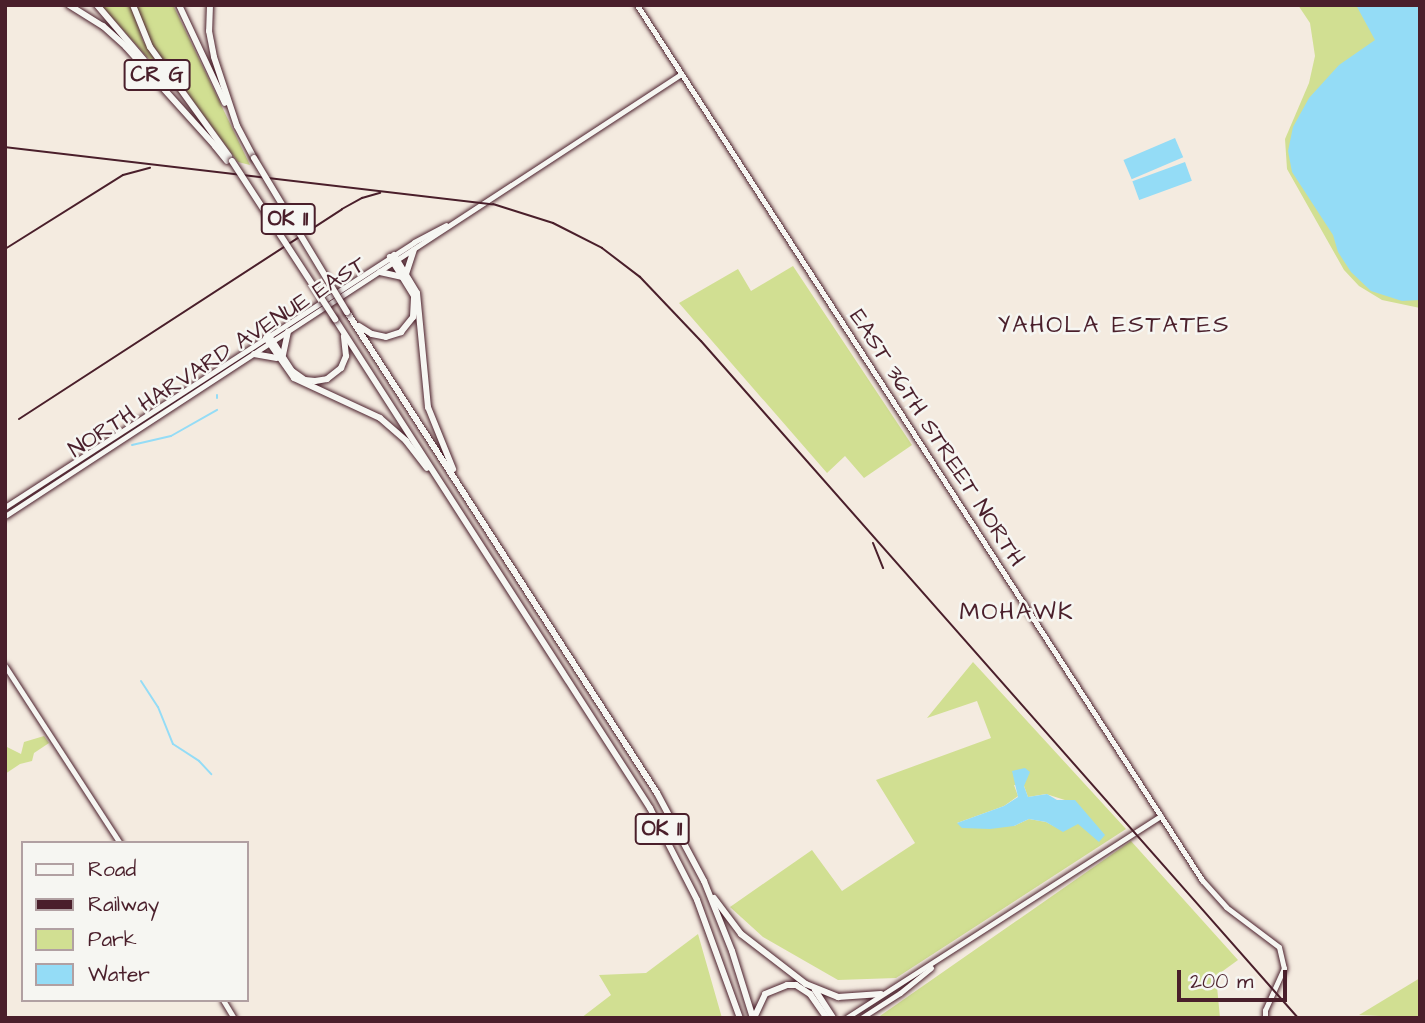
<!DOCTYPE html>
<html>
<head>
<meta charset="utf-8">
<style>
  body { margin:0 }
  #map { position:relative; width:1425px; height:1023px; overflow:hidden; background:#f4ebe0; font-family:"Architects Daughter",sans-serif }
  div>[style] { position:absolute }
  [style*='--x'] { left:calc(var(--x)*1px); top:calc(var(--y)*1px); width:calc(var(--w)*1px); rotate:calc(var(--a)*1deg) }
  .green>* { inset:0; background:#d1df92 }
  .water>* { inset:0; background:#94dcf6; transform-origin:0 0 }
  .stream>* { height:2px; margin:-1px; padding:0 1px; transform-origin:1px; border-radius:1px; background:#94dcf6 }
  .roads { filter:drop-shadow(0 0 2px #4a1f2b) drop-shadow(0 0 2px #4a1f2b) }
  .major>* { height:5px; margin:-2.5px; padding:0 2.5px; transform-origin:2.5px; border-radius:2.5px; background:#f6f6f2 }
  .highway>* { height:6px; margin:-3px; padding:0 3px; transform-origin:3px; border-radius:3px; background:#f6f6f2 }
  .rail>* { height:2px; margin:-1px; padding:0 1px; transform-origin:1px; border-radius:1px; background:#4a1f2b }
  .bridges { filter:drop-shadow(0 0 2px #4a1f2b) drop-shadow(0 0 2px #4a1f2b) }
  .highway-bridge>* { height:6px; margin:-3px; padding:0 3px; transform-origin:3px; border-radius:3px; background:#f6f6f2 }
  span { translate:-50% -50%; white-space:nowrap; text-align:center; line-height:1.15; -webkit-text-stroke:5px #f6f6f2; paint-order:stroke }
  .shield-label span { padding:2px 5px; background:#f6f6f2; border:2px solid; border-radius:5px; -webkit-text-stroke-width:0 }
  .shield-label { font-size:21px; color:#4a1f2b; font-weight:700 }
  .street-label { font-size:23px; color:#4a1f2b }
  .neighbourhood-label { font-size:24px; color:#4a1f2b; letter-spacing:2px }
  .frame { position:absolute; inset:0; border:7px solid #4a1f2b; pointer-events:none }
  .legend { position:absolute; left:21px; top:841px; width:228px; height:161px; box-sizing:border-box; background:#f6f6f2; border:2px solid #b1a0a2; margin:0; padding:9px 12px; list-style:none; font-size:21px; color:#4a1f2b }
  .legend li { display:flex; align-items:center; gap:14px; height:35px }
  .legend b { width:35px; border:2px solid #b1a0a2 }
  .scale { position:absolute; left:1177px; top:970px; width:110px; height:32px; box-sizing:border-box; border:4px solid #4a1f2b; border-top:0; padding-left:9px; font-size:21px; line-height:24px; white-space:nowrap; color:#4a1f2b; -webkit-text-stroke:5px #f6f6f2; paint-order:stroke }
</style>
</head>
<body>
<div id="map">
  <div class="green">
    <div style="clip-path:polygon(101px 5px,130px 5px,143px 41px,188px 103px)"></div>
    <div style="clip-path:polygon(136px 5px,173px 5px,250px 165px,238px 162px,159px 54px,147px 37px)"></div>
    <div style="clip-path:polygon(1298px 5px,1420px 5px,1420px 308px,1382px 300px,1359px 286px,1344px 270px,1287px 169px,1285px 139px,1309px 83px,1315px 56px,1310px 23px)"></div>
    <div style="clip-path:polygon(793px 266px,912px 445px,864px 478px,845px 456px,827px 473px,679px 303px,738px 269px,751px 291px)"></div>
    <div style="clip-path:polygon(evenodd,973px 662px,1126px 829px,896px 978px,838px 980px,763px 937px,730px 907px,812px 850px,842px 891px,915px 843px,876px 780px,991px 738px,977px 701px,927px 718px,973px 662px,1014px 785px,1024px 786px,1028px 797px,1046px 794px,1068px 801px,1063px 831px,1046px 822px,1029px 819px,1014px 826px,957px 823px,1004px 806px,1018px 796px,1014px 785px)"></div>
    <div style="clip-path:polygon(44px 736px,49px 743px,34px 753px,32px 761px,20px 764px,5px 774px,5px 746px,21px 754px,24px 742px)"></div>
    <div style="clip-path:polygon(1131px 841px,1238px 960px,1216px 976px,1220px 1018px,877px 1018px)"></div>
    <div style="clip-path:polygon(698px 934px,722px 1018px,581px 1018px,611px 995px,599px 975px,646px 973px)"></div>
    <div style="clip-path:polygon(1420px 978px,1420px 1018px,1359px 1015px)"></div>
  </div>
  <div class="water">
    <div style="clip-path:polygon(1356px 5px,1420px 5px,1420px 300px,1402px 301px,1371px 291px,1351px 272px,1338px 252px,1333px 235px,1292px 172px,1288px 151px,1293px 127px,1309px 98px,1339px 65px,1375px 40px)"></div>
    <div style="left:1175px;top:138px;width:21px;height:56px;rotate:67deg"></div>
    <div style="left:1185px;top:162px;width:20px;height:56px;rotate:70deg"></div>
    <div style="clip-path:polygon(1025px 768px,1030px 772px,1024px 786px,1028px 797px,1047px 794px,1057px 800px,1075px 800px,1105px 835px,1099px 842px,1078px 824px,1063px 832px,1046px 822px,1029px 819px,1014px 826px,990px 829px,962px 828px,957px 823px,1004px 806px,1018px 797px,1012px 771px)"></div>
  </div>
  <div class="stream">
    <div style="--x:217;--y:395;--w:3;--a:90"></div>
    <div style="--x:132;--y:445;--w:40;--a:-13"></div>
    <div style="--x:171;--y:436;--w:53;--a:-29.5"></div>
    <div style="--x:141;--y:681;--w:31;--a:57"></div>
    <div style="--x:158;--y:707;--w:40;--a:68"></div>
    <div style="--x:173;--y:744;--w:31;--a:33"></div>
    <div style="--x:199;--y:761;--w:18;--a:47"></div>
  </div>
  <div class="roads">
    <div class="major">
      <div style="--x:637;--y:5;--w:1042;--a:57.15"></div>
      <div style="--x:1202;--y:880;--w:36;--a:48"></div>
      <div style="--x:1226;--y:907;--w:66;--a:37"></div>
      <div style="--x:1279;--y:947;--w:22;--a:77"></div>
      <div style="--x:1284;--y:968;--w:46;--a:114.3"></div>
      <div style="--x:1265;--y:1010;--w:8;--a:90"></div>
      <div style="--x:5;--y:507;--w:487;--a:-32.9"></div>
      <div style="--x:414;--y:242;--w:36;--a:-28"></div>
      <div style="--x:5;--y:516;--w:808;--a:-33.18"></div>
      <div style="--x:5;--y:666;--w:211;--a:57"></div>
      <div style="--x:223;--y:1000;--w:21;--a:59"></div>
      <div style="--x:846;--y:1018;--w:374;--a:-32.7"></div>
      <div style="--x:861;--y:1018;--w:46;--a:-32.7"></div>
      <div style="--x:900;--y:993;--w:40;--a:-39"></div>
    </div>
    <div class="highway">
      <div style="--x:69;--y:5;--w:40;--a:32"></div>
      <div style="--x:103;--y:26;--w:31;--a:42"></div>
      <div style="--x:126;--y:47;--w:135;--a:48"></div>
      <div style="--x:97;--y:5;--w:72;--a:49.5"></div>
      <div style="--x:133;--y:5;--w:45;--a:68"></div>
      <div style="--x:150;--y:47;--w:135;--a:54.1"></div>
      <div style="--x:179;--y:5;--w:108;--a:64.9"></div>
      <div style="--x:210;--y:5;--w:26;--a:92"></div>
      <div style="--x:209;--y:31;--w:26;--a:79"></div>
      <div style="--x:214;--y:57;--w:73;--a:71.6"></div>
      <div style="--x:237;--y:126;--w:36;--a:62"></div>
      <div style="--x:215;--y:146;--w:19;--a:51"></div>
      <div style="--x:394;--y:255;--w:44;--a:58.8"></div>
      <div style="--x:417;--y:293;--w:115;--a:84.5"></div>
      <div style="--x:428;--y:407;--w:67;--a:68"></div>
      <div style="--x:380;--y:272;--w:22;--a:13"></div>
      <div style="--x:406;--y:274;--w:25;--a:-72"></div>
      <div style="--x:347;--y:312;--w:572;--a:57.2"></div>
      <div style="--x:657;--y:793;--w:100;--a:61.9"></div>
      <div style="--x:704;--y:881;--w:75;--a:68.2"></div>
      <div style="--x:732;--y:951;--w:70;--a:72.6"></div>
      <div style="--x:335;--y:319;--w:582;--a:57.21"></div>
      <div style="--x:650;--y:808;--w:103;--a:62.9"></div>
      <div style="--x:697;--y:900;--w:126;--a:70"></div>
      <div style="--x:359;--y:326;--w:15;--a:32"></div>
      <div style="--x:372;--y:334;--w:14;--a:12"></div>
      <div style="--x:386;--y:337;--w:16;--a:-18"></div>
      <div style="--x:401;--y:332;--w:19;--a:-51"></div>
      <div style="--x:413;--y:317;--w:21;--a:-87"></div>
      <div style="--x:414;--y:296;--w:46;--a:-121.6"></div>
      <div style="--x:269;--y:336;--w:42;--a:56.7"></div>
      <div style="--x:292;--y:371;--w:16;--a:35"></div>
      <div style="--x:305;--y:380;--w:10;--a:6"></div>
      <div style="--x:315;--y:381;--w:12;--a:-9"></div>
      <div style="--x:327;--y:379;--w:18;--a:-38"></div>
      <div style="--x:341;--y:368;--w:13;--a:-67"></div>
      <div style="--x:346;--y:356;--w:20;--a:-96"></div>
      <div style="--x:266;--y:338;--w:49;--a:55"></div>
      <div style="--x:294;--y:378;--w:95;--a:24.9"></div>
      <div style="--x:380;--y:418;--w:35;--a:41"></div>
      <div style="--x:406;--y:441;--w:34;--a:52"></div>
      <div style="--x:254;--y:354;--w:23;--a:10"></div>
      <div style="--x:283;--y:355;--w:24;--a:-78"></div>
      <div style="--x:714;--y:898;--w:45;--a:53.1"></div>
      <div style="--x:741;--y:934;--w:82;--a:37.6"></div>
      <div style="--x:806;--y:984;--w:35;--a:22"></div>
      <div style="--x:838;--y:997;--w:43;--a:-4"></div>
      <div style="--x:815;--y:990;--w:33;--a:57"></div>
      <div style="--x:754;--y:1018;--w:26;--a:-65"></div>
      <div style="--x:765;--y:994;--w:24;--a:-22"></div>
      <div style="--x:787;--y:985;--w:9;--a:0"></div>
      <div style="--x:796;--y:985;--w:17;--a:33"></div>
      <div style="--x:810;--y:994;--w:29;--a:55"></div>
    </div>
  </div>
  <div class="rail">
    <div style="--x:5;--y:147;--w:491;--a:6.7"></div>
    <div style="--x:493;--y:204;--w:63;--a:17.6"></div>
    <div style="--x:553;--y:223;--w:55;--a:27"></div>
    <div style="--x:602;--y:248;--w:48;--a:37.3"></div>
    <div style="--x:640;--y:277;--w:88;--a:46.4"></div>
    <div style="--x:701;--y:341;--w:903;--a:48.59"></div>
    <div style="--x:5;--y:249;--w:139;--a:-32.1"></div>
    <div style="--x:123;--y:175;--w:28;--a:-15"></div>
    <div style="--x:19;--y:419;--w:385;--a:-33"></div>
    <div style="--x:342;--y:209;--w:23;--a:-29"></div>
    <div style="--x:362;--y:198;--w:19;--a:-16"></div>
    <div style="--x:873;--y:543;--w:27;--a:68"></div>
  </div>
  <div class="bridges">
    <div class="highway-bridge">
      <div style="--x:254;--y:158;--w:180;--a:58.9"></div>
      <div style="--x:232;--y:161;--w:189;--a:56.9"></div>
    </div>
  </div>
  <div class="shield-label">
    <span style="left:157px;top:75px">CR G</span>
    <span style="left:288px;top:219px">OK 11</span>
    <span style="left:662px;top:829px">OK 11</span>
  </div>
  <div class="street-label">
    <span style="left:217px;top:357px;rotate:-33deg">NORTH HARVARD AVENUE EAST</span>
    <span style="left:937px;top:438px;rotate:57deg">EAST 36TH STREET NORTH</span>
  </div>
  <div class="neighbourhood-label">
    <span style="left:1114px;top:326px">YAHOLA ESTATES</span>
    <span style="left:1017px;top:613px">MOHAWK</span>
  </div>
  <div class="frame"></div>
  <ul class="legend">
  <li><b style="height:9px;background:#f6f6f2"></b>Road</li>
  <li><b style="height:9px;background:#4a1f2b"></b>Railway</li>
  <li><b style="height:19px;background:#d1df92"></b>Park</li>
  <li><b style="height:19px;background:#94dcf6"></b>Water</li>
  </ul>
  <div class="scale">200 m</div>
</div>
</body>
</html>
